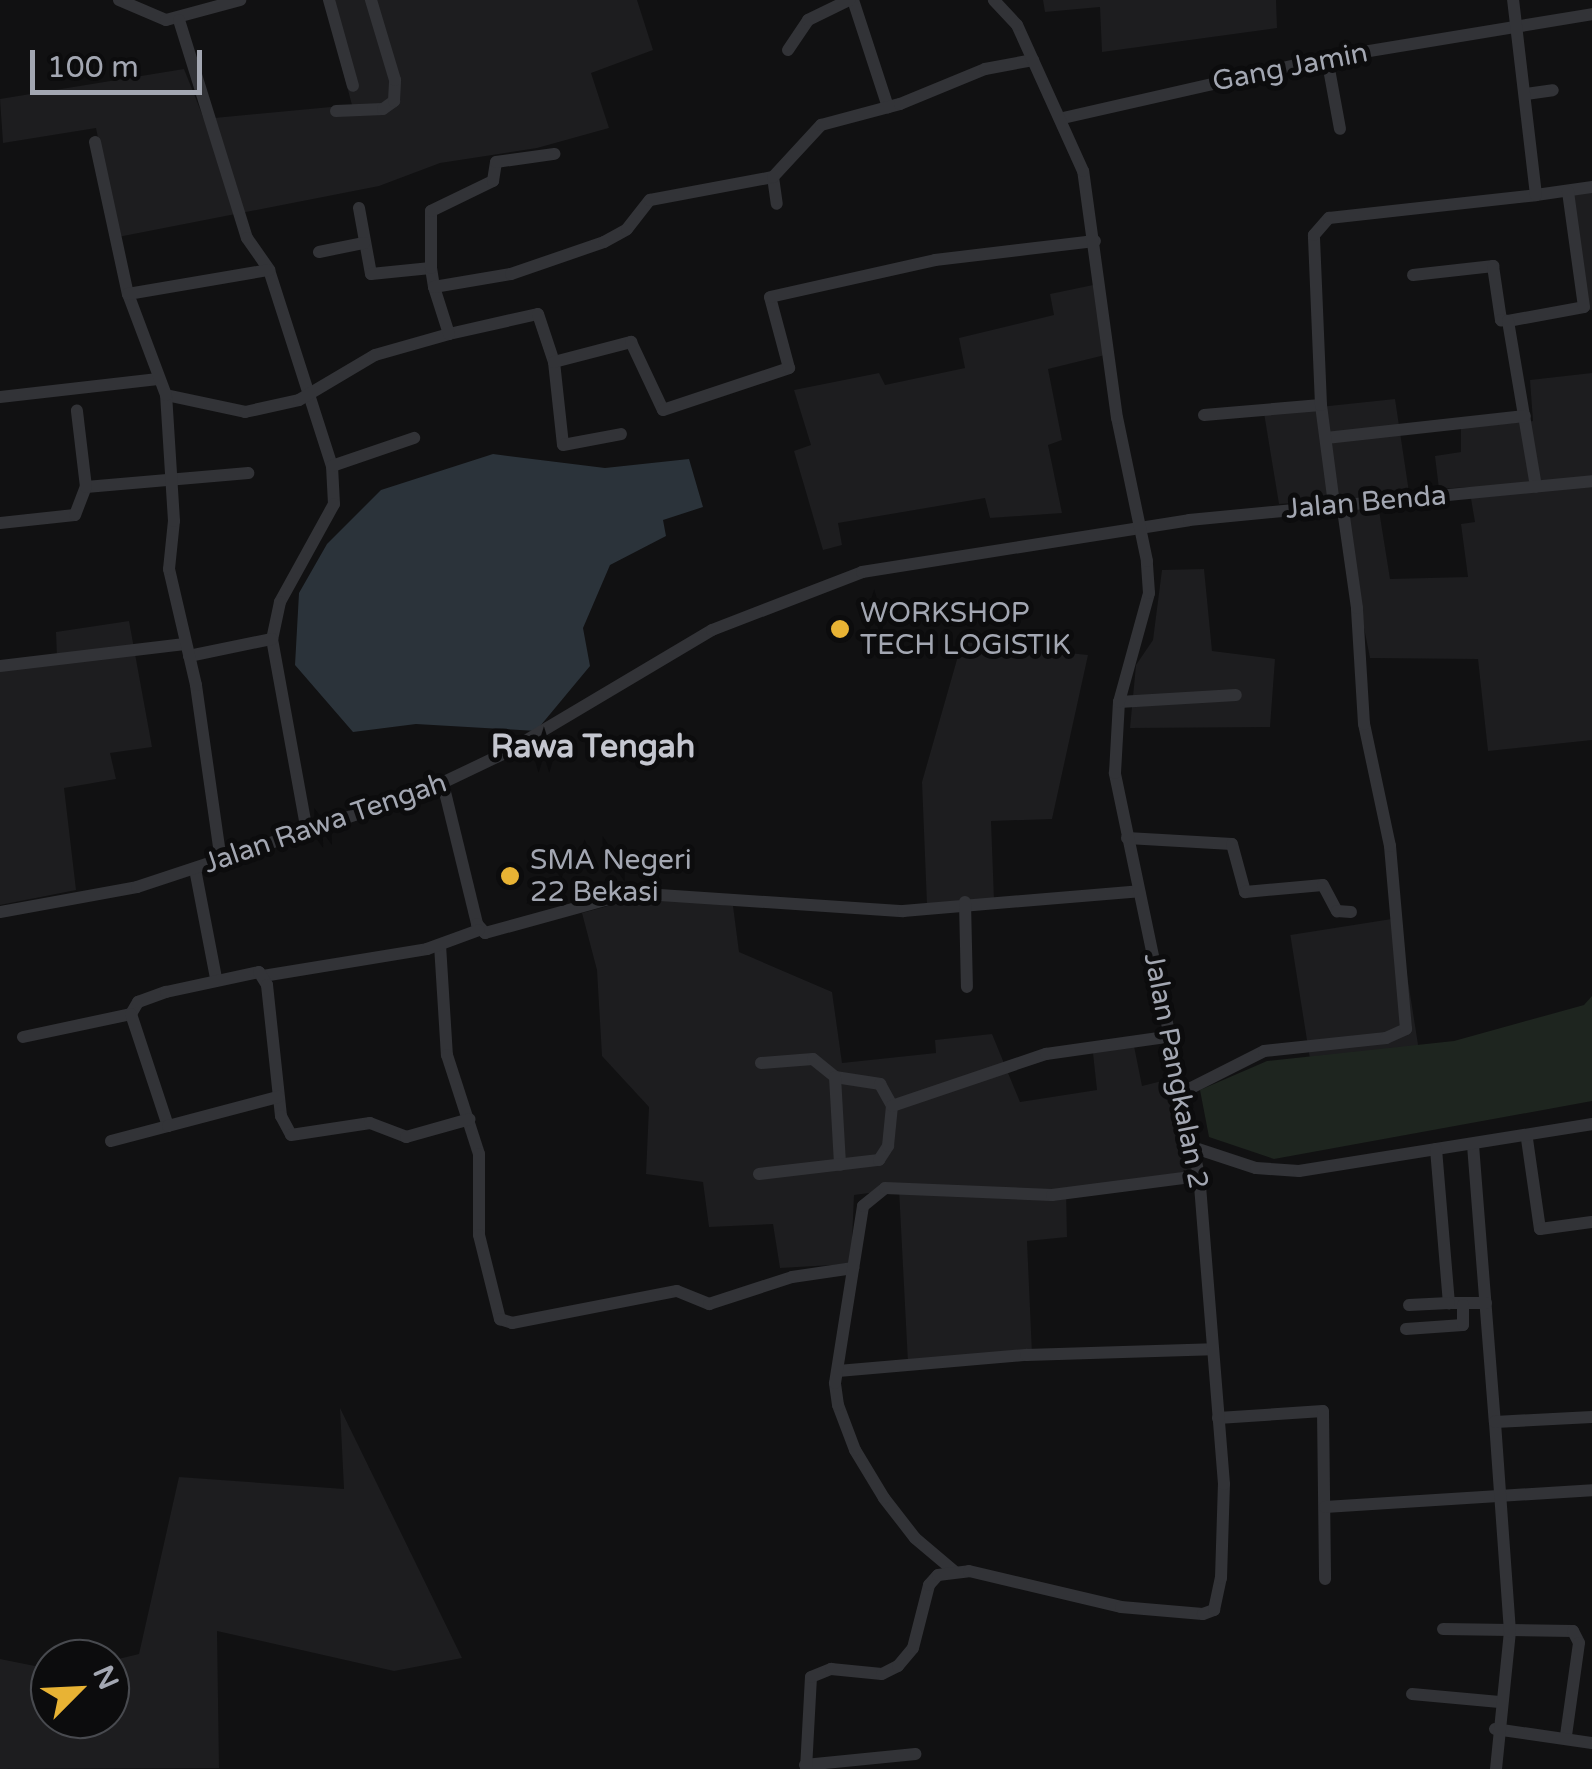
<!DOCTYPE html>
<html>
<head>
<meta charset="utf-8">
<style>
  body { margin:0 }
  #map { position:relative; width:1592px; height:1769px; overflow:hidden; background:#111112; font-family:"Varela Round",sans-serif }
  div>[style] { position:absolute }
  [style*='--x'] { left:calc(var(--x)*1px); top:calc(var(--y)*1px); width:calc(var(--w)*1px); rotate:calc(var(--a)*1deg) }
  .built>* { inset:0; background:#1d1d1f; transform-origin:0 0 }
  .green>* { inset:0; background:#1e251f }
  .water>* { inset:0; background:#2b333a }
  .minor>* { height:12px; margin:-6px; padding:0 6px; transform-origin:6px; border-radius:6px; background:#323337 }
  .dots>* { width:28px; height:28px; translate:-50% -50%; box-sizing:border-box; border:5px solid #0c0c0d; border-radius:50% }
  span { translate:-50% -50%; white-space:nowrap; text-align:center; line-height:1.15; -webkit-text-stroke:10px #0c0c0d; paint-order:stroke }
  .street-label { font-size:28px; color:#a3a7b2 }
  .poi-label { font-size:28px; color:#a3a7b2 }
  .left { translate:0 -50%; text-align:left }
  .quarter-label { font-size:32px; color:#c4c6cf; font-weight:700 }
  .north { position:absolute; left:30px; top:1639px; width:100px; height:100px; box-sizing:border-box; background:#0c0c0d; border:2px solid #484a4f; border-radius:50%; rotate:66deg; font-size:28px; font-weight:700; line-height:40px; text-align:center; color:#a3a7b2 }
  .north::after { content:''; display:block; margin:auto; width:35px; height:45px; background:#e8b334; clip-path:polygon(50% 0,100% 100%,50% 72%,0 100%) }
  .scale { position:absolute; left:30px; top:50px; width:172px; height:45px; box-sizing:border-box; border:5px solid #a3a7b2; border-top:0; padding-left:12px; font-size:30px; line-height:35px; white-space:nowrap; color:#a3a7b2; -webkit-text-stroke:8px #0c0c0d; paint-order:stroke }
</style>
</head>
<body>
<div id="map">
  <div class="built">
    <div style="clip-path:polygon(324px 0,637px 0,653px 50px,591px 73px,609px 128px,537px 148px,440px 163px,379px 186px,118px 237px,96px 128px,3px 143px,0 99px,184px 69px,204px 119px,352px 105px)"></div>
    <div style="clip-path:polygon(1043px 0,1276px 0,1277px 28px,1102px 52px,1100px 7px,1045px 12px)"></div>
    <div style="clip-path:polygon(1592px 184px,1592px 310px,1587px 310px,1572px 186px)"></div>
    <div style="clip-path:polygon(1098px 284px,1105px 355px,1048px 369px,1062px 440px,1048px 445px,1062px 513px,990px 518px,985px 498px,838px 523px,842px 545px,823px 550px,794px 451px,811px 445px,794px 390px,879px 373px,885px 385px,965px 368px,959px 338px,1054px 315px,1050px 294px)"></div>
    <div style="clip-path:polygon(1592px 373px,1592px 740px,1488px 751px,1478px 659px,1370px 658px,1339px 500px,1279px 504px,1264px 413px,1395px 399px,1410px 499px,1378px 504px,1390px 579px,1468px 577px,1461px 524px,1475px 522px,1469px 487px,1439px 489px,1435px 456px,1461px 452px,1461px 428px,1533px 421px,1530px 380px)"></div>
    <div style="clip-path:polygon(1204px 569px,1212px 651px,1275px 659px,1270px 727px,1130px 728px,1136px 665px,1153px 640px,1162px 570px)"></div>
    <div style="clip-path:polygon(129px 621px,152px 747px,110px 753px,116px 779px,64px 788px,76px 890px,0 905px,0 666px,57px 658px,56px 632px)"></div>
    <div style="clip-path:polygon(962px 642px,1088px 655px,1052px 819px,991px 821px,994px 900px,927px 905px,922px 782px)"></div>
    <div style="clip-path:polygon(645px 896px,733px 906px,739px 952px,832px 992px,842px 1063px,936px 1053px,935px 1040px,992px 1034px,1020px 1102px,1097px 1090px,1093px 1053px,1134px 1046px,1142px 1086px,1170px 1079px,1193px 1171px,1066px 1189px,1067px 1237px,1027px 1241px,1032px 1354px,908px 1363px,899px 1189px,854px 1195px,851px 1264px,780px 1268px,773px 1224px,709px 1227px,703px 1182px,646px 1174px,649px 1107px,602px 1056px,597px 970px,582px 913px)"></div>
    <div style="left:1398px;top:918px;width:129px;height:109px;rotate:81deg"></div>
    <div style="clip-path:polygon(340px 1408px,462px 1658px,394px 1671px,217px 1631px,219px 1768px,0 1769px,0 1659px,50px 1669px,50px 1719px,110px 1719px,110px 1661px,139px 1654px,179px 1477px,344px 1489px)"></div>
  </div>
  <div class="green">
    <div style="clip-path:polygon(1592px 996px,1592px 1101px,1274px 1159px,1209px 1137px,1200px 1090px,1267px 1061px,1454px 1041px,1584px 1005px)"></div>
  </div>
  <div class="water">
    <div style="clip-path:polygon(493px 454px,605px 468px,689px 459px,703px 507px,663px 520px,666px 536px,610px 565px,583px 628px,590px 666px,536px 731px,416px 724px,353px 732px,295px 665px,299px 593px,327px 544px,381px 490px)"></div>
  </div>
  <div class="minor">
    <div style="--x:119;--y:0;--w:51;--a:23.1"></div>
    <div style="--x:166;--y:20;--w:77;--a:-15.1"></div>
    <div style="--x:329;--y:0;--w:89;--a:74.4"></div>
    <div style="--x:853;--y:0;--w:113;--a:71.9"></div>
    <div style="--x:179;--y:20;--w:228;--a:72.7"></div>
    <div style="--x:247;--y:238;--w:39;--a:55"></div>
    <div style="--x:269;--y:270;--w:206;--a:72.2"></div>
    <div style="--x:332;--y:466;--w:38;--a:87"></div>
    <div style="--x:334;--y:504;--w:112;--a:118.9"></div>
    <div style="--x:280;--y:602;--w:38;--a:102"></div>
    <div style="--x:272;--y:639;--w:196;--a:79.7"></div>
    <div style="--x:788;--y:50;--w:36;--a:-56"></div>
    <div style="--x:808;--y:20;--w:46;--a:-26"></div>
    <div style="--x:1327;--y:58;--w:72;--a:79.6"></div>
    <div style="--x:1526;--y:94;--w:27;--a:-8"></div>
    <div style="--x:336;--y:111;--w:47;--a:-2.4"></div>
    <div style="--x:383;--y:109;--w:14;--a:-36"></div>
    <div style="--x:394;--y:101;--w:21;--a:-87"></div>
    <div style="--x:395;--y:80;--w:84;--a:-106.7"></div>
    <div style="--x:1063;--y:118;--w:271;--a:-12.8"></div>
    <div style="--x:1327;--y:58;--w:269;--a:-9.4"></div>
    <div style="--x:95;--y:142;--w:156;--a:77.8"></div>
    <div style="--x:773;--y:177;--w:27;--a:82"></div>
    <div style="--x:1536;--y:195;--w:57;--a:-8.1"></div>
    <div style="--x:359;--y:208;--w:67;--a:79.7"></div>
    <div style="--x:371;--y:274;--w:60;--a:-5.7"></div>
    <div style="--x:431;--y:268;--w:19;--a:81"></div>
    <div style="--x:319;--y:252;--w:46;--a:-11.3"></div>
    <div style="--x:431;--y:268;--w:57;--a:-90"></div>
    <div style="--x:431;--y:211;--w:69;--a:-25.8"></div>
    <div style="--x:493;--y:181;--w:19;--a:-81"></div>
    <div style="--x:496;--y:162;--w:59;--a:-7.9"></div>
    <div style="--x:1413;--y:275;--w:81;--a:-6.4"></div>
    <div style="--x:1493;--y:266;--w:55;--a:81.6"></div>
    <div style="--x:1501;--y:320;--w:7;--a:8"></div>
    <div style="--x:1508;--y:321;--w:77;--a:-10.4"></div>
    <div style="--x:1584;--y:307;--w:117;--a:-97.9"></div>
    <div style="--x:1508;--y:321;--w:168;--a:80.4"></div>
    <div style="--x:449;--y:334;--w:91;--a:-12.7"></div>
    <div style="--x:538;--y:314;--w:51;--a:71.6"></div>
    <div style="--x:554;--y:362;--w:83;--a:83.8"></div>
    <div style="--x:563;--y:445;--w:59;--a:-10.7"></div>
    <div style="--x:554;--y:362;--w:80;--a:-14.6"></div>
    <div style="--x:631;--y:342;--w:75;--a:64.8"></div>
    <div style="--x:663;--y:410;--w:133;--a:-18.4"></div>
    <div style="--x:789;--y:368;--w:73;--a:-105"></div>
    <div style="--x:770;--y:297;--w:169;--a:-12.6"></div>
    <div style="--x:935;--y:260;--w:161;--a:-6.8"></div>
    <div style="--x:166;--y:395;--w:81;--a:12.1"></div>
    <div style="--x:245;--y:412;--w:55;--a:-12.5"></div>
    <div style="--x:299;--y:400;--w:88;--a:-30.6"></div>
    <div style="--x:375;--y:355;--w:77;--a:-15.8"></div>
    <div style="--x:449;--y:334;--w:49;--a:-107.7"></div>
    <div style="--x:434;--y:287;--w:78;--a:-9.6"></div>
    <div style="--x:511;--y:274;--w:98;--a:-19"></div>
    <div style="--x:604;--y:242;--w:26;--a:-29"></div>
    <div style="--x:627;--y:229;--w:37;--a:-52"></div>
    <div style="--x:650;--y:200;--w:125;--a:-10.6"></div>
    <div style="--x:773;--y:177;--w:71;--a:-47.3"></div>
    <div style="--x:821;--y:125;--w:82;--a:-14.9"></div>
    <div style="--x:900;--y:104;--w:92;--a:-22.4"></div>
    <div style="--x:985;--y:69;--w:49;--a:-10.6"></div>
    <div style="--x:0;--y:397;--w:159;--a:-6.5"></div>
    <div style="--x:1204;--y:415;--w:117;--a:-4.9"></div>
    <div style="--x:1326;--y:438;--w:200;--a:-6.3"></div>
    <div style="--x:332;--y:466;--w:87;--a:-18.9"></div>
    <div style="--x:86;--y:487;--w:163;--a:-4.9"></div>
    <div style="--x:1334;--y:504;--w:100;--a:-97.5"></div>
    <div style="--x:1321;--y:405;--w:170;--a:-92.4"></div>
    <div style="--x:1314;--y:235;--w:23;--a:-49"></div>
    <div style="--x:1329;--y:218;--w:208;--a:-6.3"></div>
    <div style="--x:1536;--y:195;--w:196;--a:-96.7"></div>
    <div style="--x:0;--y:523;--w:75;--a:-6.1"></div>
    <div style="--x:75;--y:515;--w:30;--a:-69"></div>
    <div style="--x:86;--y:487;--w:77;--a:-96.8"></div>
    <div style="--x:189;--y:656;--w:85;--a:-11.6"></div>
    <div style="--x:0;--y:666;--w:186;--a:-6.8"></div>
    <div style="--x:1119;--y:702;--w:117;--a:-3.4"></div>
    <div style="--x:443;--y:784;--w:144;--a:76.3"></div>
    <div style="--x:477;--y:924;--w:12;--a:48"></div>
    <div style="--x:485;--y:933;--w:150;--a:-15.4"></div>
    <div style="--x:630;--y:893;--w:274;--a:3.8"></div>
    <div style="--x:903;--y:911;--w:237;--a:-4.8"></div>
    <div style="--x:1127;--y:838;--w:105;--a:3.3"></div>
    <div style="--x:1232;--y:844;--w:50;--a:74.8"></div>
    <div style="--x:1245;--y:892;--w:78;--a:-5.1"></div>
    <div style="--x:1323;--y:885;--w:30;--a:62"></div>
    <div style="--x:1337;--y:911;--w:14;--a:4"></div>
    <div style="--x:221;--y:861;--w:178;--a:-98.1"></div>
    <div style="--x:196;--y:685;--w:119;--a:-103.1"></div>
    <div style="--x:169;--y:569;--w:48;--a:-84.1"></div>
    <div style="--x:174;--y:521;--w:126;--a:-93.6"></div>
    <div style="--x:166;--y:395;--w:108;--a:-110.6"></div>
    <div style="--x:128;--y:294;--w:143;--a:-9.7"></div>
    <div style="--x:195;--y:869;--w:111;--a:79.1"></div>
    <div style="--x:965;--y:902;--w:85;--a:88.7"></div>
    <div style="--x:0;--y:912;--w:139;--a:-10.3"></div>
    <div style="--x:137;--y:887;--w:299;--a:-18.3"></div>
    <div style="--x:421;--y:793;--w:93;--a:-25.5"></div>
    <div style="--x:505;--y:753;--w:241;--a:-30.7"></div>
    <div style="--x:712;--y:630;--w:161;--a:-21.1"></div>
    <div style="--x:862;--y:572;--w:331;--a:-9"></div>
    <div style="--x:1189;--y:520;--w:405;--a:-5.5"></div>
    <div style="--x:440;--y:945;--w:110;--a:86.4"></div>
    <div style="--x:447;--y:1055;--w:104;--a:72.1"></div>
    <div style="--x:479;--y:1154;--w:81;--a:90"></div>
    <div style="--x:479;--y:1235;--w:87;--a:76"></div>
    <div style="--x:500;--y:1319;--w:13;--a:18"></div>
    <div style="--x:512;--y:1323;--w:168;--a:-11"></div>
    <div style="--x:677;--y:1291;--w:35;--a:22"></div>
    <div style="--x:709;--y:1304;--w:87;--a:-18"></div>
    <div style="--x:792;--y:1277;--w:62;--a:-8.4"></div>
    <div style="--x:263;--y:976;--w:166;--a:-9.3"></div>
    <div style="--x:427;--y:949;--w:55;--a:-20.1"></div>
    <div style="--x:131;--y:1014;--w:14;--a:-60"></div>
    <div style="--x:138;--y:1002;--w:30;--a:-20"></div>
    <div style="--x:166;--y:992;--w:95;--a:-12.1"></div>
    <div style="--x:259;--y:972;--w:15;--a:58"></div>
    <div style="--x:267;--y:985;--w:132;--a:83.9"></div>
    <div style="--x:281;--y:1116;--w:21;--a:62"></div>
    <div style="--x:291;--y:1135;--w:80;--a:-8.6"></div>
    <div style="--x:370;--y:1123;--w:39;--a:21"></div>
    <div style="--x:406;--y:1137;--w:66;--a:-15.7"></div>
    <div style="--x:23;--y:1037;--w:110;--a:-12"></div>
    <div style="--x:131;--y:1014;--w:118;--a:71.7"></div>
    <div style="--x:168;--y:1126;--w:59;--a:165.3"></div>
    <div style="--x:761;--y:1063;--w:52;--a:-4.4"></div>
    <div style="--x:813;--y:1059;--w:28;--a:39"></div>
    <div style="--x:835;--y:1077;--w:46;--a:8.8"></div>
    <div style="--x:880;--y:1084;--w:25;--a:61"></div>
    <div style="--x:835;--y:1077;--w:88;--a:86.7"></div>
    <div style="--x:1181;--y:1093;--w:93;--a:-26.8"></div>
    <div style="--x:1264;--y:1051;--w:123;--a:-6.1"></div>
    <div style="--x:1386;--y:1038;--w:22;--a:-24"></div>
    <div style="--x:1406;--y:1029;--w:184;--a:-95"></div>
    <div style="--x:1390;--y:846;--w:125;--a:-102"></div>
    <div style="--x:1364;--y:724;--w:116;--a:-93.5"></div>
    <div style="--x:1357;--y:608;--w:106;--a:-98.1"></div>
    <div style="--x:168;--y:1126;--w:114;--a:-14.8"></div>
    <div style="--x:1527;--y:1139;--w:91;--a:81.8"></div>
    <div style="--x:1540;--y:1229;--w:52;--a:-7.7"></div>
    <div style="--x:1473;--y:1145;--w:278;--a:85.5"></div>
    <div style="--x:1192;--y:1147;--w:67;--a:18.2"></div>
    <div style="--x:1256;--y:1168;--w:43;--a:4"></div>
    <div style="--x:1299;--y:1171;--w:297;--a:-9.1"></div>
    <div style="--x:1436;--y:1149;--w:155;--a:85.2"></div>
    <div style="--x:1449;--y:1303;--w:37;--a:0"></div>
    <div style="--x:759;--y:1174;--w:121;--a:-6.7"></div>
    <div style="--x:879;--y:1160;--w:17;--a:-57"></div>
    <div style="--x:888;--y:1146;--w:40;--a:-84.3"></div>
    <div style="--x:892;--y:1106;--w:163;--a:-18.7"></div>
    <div style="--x:1046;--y:1054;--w:121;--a:-8.1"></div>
    <div style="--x:1409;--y:1305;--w:40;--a:-2.9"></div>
    <div style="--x:1406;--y:1329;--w:57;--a:-4"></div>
    <div style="--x:1463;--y:1325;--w:20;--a:-90"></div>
    <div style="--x:838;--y:1371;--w:189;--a:-4.9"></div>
    <div style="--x:1026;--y:1355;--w:186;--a:-1.8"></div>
    <div style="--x:1218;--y:1418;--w:105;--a:-3.8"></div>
    <div style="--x:1323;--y:1411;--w:168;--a:89.3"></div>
    <div style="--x:1325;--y:1507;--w:268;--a:-3.6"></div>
    <div style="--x:954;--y:1571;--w:51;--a:-139.8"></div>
    <div style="--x:915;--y:1538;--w:51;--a:-127.8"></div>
    <div style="--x:884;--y:1498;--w:56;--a:-121.1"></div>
    <div style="--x:855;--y:1450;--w:48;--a:-110.7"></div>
    <div style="--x:838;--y:1405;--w:22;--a:-98"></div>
    <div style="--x:835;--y:1383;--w:179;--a:-81"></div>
    <div style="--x:863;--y:1206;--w:28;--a:-39"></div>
    <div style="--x:885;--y:1188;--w:167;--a:2.4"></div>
    <div style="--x:1052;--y:1195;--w:148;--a:-7.4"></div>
    <div style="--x:1443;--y:1629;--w:130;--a:0.9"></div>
    <div style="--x:1573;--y:1631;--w:13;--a:63"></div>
    <div style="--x:1579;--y:1643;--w:94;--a:98"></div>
    <div style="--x:1412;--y:1694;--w:88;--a:5.2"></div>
    <div style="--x:1495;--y:1729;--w:98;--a:8.2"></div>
    <div style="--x:805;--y:1765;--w:111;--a:-5.7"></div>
    <div style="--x:806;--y:1769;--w:92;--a:-86.9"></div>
    <div style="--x:811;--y:1677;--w:22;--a:-22"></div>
    <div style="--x:831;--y:1669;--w:51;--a:5.6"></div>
    <div style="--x:882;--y:1674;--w:18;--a:-27"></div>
    <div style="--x:898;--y:1666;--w:23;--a:-50"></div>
    <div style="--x:913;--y:1648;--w:65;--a:-75.7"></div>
    <div style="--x:929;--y:1585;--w:13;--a:-48"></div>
    <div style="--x:938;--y:1575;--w:31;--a:-7"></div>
    <div style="--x:969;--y:1571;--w:156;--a:13.3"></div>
    <div style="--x:1121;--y:1607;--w:82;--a:4.9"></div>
    <div style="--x:1203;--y:1614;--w:12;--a:-20"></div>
    <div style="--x:1214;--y:1610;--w:33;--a:-78"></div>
    <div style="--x:1221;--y:1578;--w:94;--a:-88.2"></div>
    <div style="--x:1224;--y:1484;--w:309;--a:-94.6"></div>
    <div style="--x:1199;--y:1176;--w:412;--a:-101.8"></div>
    <div style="--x:1115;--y:773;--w:71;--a:-86.8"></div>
    <div style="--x:1119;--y:702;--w:113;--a:-74.6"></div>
    <div style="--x:1149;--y:593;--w:32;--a:-94"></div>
    <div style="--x:1147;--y:561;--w:146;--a:-101.8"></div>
    <div style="--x:1117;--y:418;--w:249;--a:-97.8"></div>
    <div style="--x:1083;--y:171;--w:160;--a:-114.3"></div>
    <div style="--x:1017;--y:25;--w:34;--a:-133"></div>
    <div style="--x:1496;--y:1769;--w:138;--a:-84.2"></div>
    <div style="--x:1510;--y:1632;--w:211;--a:-94.1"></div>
    <div style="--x:1495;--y:1422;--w:97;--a:-3"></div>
  </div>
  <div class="dots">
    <div style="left:840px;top:629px;background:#e8b334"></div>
    <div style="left:510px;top:876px;background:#e8b334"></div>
  </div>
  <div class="street-label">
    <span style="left:1290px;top:67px;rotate:-11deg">Gang Jamin</span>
    <span style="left:1366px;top:502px;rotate:-5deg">Jalan Benda</span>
    <span style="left:325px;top:823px;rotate:-19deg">Jalan Rawa Tengah</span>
    <span style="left:1176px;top:1071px;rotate:79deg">Jalan Pangkalan 2</span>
  </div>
  <div class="poi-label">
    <span class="left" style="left:860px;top:629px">WORKSHOP<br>TECH LOGISTIK</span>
    <span class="left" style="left:530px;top:876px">SMA Negeri<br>22 Bekasi</span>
  </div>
  <div class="quarter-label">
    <span style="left:593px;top:747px">Rawa Tengah</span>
  </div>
  <div class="north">N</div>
  <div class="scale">100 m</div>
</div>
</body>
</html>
